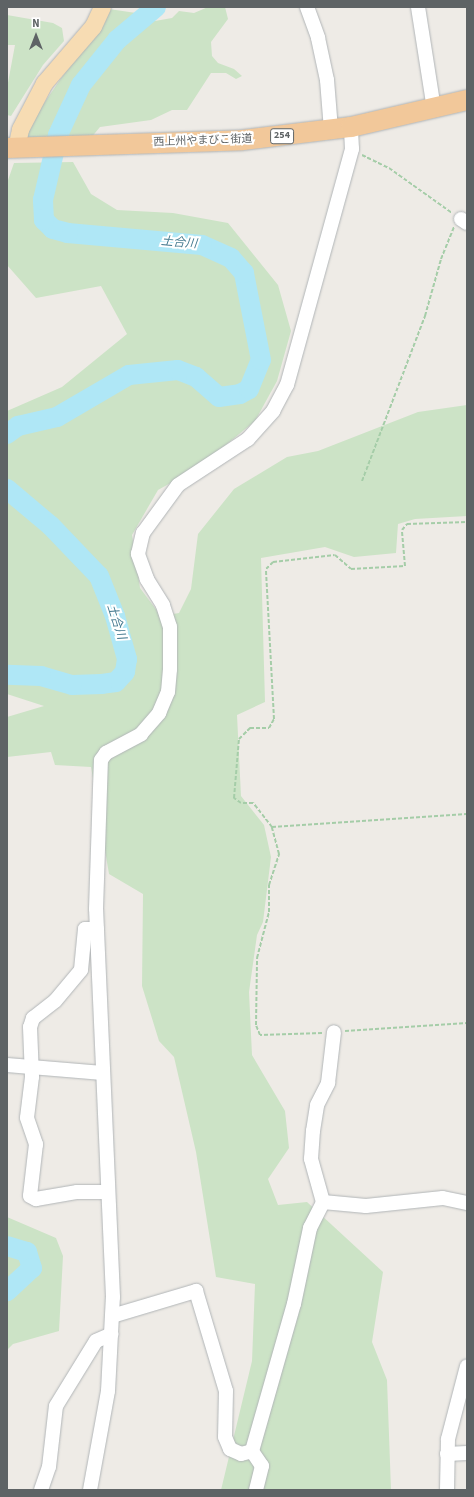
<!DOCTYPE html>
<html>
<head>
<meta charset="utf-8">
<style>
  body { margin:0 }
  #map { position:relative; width:474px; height:1497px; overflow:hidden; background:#eeebe6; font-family:"Source Sans 3","Noto Sans JP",sans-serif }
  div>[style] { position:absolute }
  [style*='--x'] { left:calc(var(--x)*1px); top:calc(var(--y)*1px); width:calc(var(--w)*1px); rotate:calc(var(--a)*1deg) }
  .green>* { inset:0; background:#cce3c6 }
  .river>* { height:20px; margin:-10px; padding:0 10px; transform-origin:10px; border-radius:10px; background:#afe7f6 }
  .path>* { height:2px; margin-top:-1px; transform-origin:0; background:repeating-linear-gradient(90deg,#a5cda8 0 4px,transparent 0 6px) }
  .roads { filter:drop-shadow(0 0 1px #b1b5b7) drop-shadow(0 0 1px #b1b5b7) }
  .minor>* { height:14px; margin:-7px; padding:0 7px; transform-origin:7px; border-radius:7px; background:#fff }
  .major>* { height:17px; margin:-8.5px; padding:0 8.5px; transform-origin:8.5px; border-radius:8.5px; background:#f7dcb3 }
  .highway>* { height:20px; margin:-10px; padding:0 10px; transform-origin:10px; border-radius:10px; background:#f2c89a }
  span { translate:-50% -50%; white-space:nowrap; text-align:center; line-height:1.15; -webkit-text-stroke:4px #fff; paint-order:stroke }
  .shield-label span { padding:1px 3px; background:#fff; border:1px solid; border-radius:3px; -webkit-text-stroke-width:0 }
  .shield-label { font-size:10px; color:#5e6365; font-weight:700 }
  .street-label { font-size:11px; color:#5e6365 }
  .water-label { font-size:12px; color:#42788e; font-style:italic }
  .frame { position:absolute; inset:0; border:8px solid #5e6365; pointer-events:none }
  .north { position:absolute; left:16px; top:16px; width:40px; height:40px; -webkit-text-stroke:3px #fff; paint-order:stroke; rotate:0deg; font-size:11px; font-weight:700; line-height:16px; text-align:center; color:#5e6365 }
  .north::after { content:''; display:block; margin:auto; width:14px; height:18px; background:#5e6365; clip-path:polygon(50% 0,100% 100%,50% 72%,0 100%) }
</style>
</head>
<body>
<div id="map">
  <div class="green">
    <div style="clip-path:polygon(208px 7px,225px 7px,228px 19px,211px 42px,212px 56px,218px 63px,234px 69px,242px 76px,236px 79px,226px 73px,211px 73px,187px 110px,172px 110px,151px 120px,100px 127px,90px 139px,31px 142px,26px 136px,31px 122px,109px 9px,136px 13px,155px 21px,172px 18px,179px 11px,194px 13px)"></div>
    <div style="clip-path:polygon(7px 15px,53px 23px,62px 28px,64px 41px,43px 65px,11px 116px,7px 115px,7px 88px,15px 45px,7px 45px)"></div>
    <div style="clip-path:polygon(73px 162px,91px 194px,117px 210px,173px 213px,228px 223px,278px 285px,291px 331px,277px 381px,255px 421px,199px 467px,158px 490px,132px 535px,140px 588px,161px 616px,179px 613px,191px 589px,198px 534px,234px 489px,287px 457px,318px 451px,418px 412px,467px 405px,467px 516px,415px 519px,398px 524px,396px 553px,354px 557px,325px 547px,261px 558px,265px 702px,237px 715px,241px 796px,264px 825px,271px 857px,263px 922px,257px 935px,249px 992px,252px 1055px,285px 1111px,289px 1148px,268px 1179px,278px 1205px,307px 1202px,383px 1272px,372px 1342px,387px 1380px,391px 1490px,221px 1490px,252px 1361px,255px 1284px,216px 1277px,196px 1152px,174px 1057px,159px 1041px,142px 986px,143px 894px,109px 874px,91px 767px,55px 765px,51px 752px,7px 757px,7px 717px,44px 706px,7px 694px,7px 411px,62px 387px,127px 334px,101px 286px,36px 298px,7px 265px,7px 183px,14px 163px)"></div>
    <div style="clip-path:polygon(7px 1217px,56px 1238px,63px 1256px,59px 1331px,13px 1344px,7px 1350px)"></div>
  </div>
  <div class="river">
    <div style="--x:7;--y:434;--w:14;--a:-36"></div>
    <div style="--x:18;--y:426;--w:40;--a:-13"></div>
    <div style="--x:57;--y:417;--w:83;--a:-30.3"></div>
    <div style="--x:129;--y:375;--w:49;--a:-5.8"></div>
    <div style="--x:178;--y:370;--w:19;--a:21"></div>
    <div style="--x:196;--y:377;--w:30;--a:41"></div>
    <div style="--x:219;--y:397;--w:21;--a:-8"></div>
    <div style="--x:240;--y:394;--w:10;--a:-29"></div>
    <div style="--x:249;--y:389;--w:31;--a:-68"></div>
    <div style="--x:261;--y:360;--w:89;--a:-101.1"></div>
    <div style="--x:244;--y:273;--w:20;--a:-131"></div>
    <div style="--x:231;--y:258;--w:32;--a:-156"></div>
    <div style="--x:202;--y:245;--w:135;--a:-174.9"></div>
    <div style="--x:68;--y:233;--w:16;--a:-165"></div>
    <div style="--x:53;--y:229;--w:13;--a:-135"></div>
    <div style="--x:44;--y:220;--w:20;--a:-93"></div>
    <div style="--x:43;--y:200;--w:67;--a:-77"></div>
    <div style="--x:58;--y:135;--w:55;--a:-65.3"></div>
    <div style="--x:81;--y:85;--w:58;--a:-51.3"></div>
    <div style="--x:117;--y:40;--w:51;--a:-40.2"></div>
    <div style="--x:7;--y:489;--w:57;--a:40.1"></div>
    <div style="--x:51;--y:526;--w:69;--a:46.2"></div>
    <div style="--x:99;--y:576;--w:43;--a:68.2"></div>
    <div style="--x:115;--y:616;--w:45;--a:74.4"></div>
    <div style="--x:127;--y:659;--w:13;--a:99"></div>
    <div style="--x:125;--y:672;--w:13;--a:132"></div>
    <div style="--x:116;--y:682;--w:14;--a:172"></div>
    <div style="--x:102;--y:684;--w:30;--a:178"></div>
    <div style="--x:72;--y:685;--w:32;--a:-164"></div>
    <div style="--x:41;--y:676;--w:34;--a:-178"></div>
    <div style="--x:7;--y:1246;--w:21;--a:17"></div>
    <div style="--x:27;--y:1252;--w:17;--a:73"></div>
    <div style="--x:32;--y:1268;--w:34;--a:137"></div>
  </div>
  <div class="path">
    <div style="--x:362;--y:155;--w:30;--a:26"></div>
    <div style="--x:389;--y:168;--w:77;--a:35.5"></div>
    <div style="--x:362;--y:481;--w:177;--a:-69.1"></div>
    <div style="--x:425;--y:316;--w:59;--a:-74.3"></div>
    <div style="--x:441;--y:259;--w:35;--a:-68"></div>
    <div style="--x:272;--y:827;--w:195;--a:-3.8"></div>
    <div style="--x:345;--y:1031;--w:122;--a:-3.8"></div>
    <div style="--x:322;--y:1033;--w:62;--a:178.2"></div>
    <div style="--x:260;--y:1035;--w:11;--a:-112"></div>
    <div style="--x:256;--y:1025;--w:67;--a:-89.1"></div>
    <div style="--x:257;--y:958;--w:48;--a:-75.4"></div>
    <div style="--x:269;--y:912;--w:27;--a:-90"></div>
    <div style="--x:269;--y:885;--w:33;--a:-72"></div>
    <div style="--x:279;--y:854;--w:28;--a:-105"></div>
    <div style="--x:272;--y:827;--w:31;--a:-128"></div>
    <div style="--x:253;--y:803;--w:12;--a:180"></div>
    <div style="--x:241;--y:803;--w:9;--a:-144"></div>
    <div style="--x:234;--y:798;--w:59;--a:-85.2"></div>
    <div style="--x:239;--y:739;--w:16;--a:-45"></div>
    <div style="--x:250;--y:728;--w:19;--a:0"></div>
    <div style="--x:269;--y:728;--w:10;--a:-61"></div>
    <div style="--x:274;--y:719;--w:150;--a:-93.1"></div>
    <div style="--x:266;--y:569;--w:10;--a:-45"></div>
    <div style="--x:273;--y:562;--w:62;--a:-6.4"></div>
    <div style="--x:335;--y:555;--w:21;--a:41"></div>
    <div style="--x:351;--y:569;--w:54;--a:-3.2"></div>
    <div style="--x:405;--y:566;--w:36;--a:-95"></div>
    <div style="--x:402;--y:530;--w:8;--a:-50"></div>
    <div style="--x:407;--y:524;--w:60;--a:-1.9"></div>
  </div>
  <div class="roads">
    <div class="minor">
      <div style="--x:307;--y:7;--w:33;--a:70"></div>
      <div style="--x:318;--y:38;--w:43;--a:77.9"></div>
      <div style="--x:327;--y:80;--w:50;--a:85.4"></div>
      <div style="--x:418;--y:7;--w:103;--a:81.1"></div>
      <div style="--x:461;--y:219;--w:7;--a:34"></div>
      <div style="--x:97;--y:929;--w:12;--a:180"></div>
      <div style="--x:85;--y:929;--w:41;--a:95.6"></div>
      <div style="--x:81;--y:970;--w:40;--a:130"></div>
      <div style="--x:55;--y:1001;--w:28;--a:142"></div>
      <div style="--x:33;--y:1018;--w:9;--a:108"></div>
      <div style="--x:30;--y:1027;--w:50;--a:87.7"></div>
      <div style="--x:32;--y:1077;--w:41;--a:97"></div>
      <div style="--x:27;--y:1118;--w:28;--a:71"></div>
      <div style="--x:36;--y:1144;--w:52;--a:96.6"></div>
      <div style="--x:30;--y:1196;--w:7;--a:27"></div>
      <div style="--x:36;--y:1199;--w:42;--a:-9.7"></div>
      <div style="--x:77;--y:1192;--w:31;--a:0"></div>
      <div style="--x:7;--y:1065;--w:96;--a:4.8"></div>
      <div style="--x:323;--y:1202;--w:43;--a:5.3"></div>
      <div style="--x:366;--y:1206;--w:77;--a:-5.9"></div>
      <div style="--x:443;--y:1198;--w:25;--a:12"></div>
      <div style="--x:112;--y:1316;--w:88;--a:-16.6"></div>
      <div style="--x:196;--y:1291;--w:104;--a:73.3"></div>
      <div style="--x:226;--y:1391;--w:46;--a:91.2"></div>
      <div style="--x:225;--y:1437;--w:13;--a:67"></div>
      <div style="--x:230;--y:1449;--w:12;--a:24"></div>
      <div style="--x:241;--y:1454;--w:11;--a:-15"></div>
      <div style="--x:447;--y:1454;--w:20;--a:-3"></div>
      <div style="--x:41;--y:1490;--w:24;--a:-71"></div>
      <div style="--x:49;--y:1467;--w:61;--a:-83.5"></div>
      <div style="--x:56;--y:1406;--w:76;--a:-58.4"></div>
      <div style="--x:96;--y:1341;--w:17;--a:-24"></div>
      <div style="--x:90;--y:1490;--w:101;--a:-79.7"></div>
      <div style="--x:108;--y:1391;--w:94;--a:-87"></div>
      <div style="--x:113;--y:1297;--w:388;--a:-92.5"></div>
      <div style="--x:96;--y:909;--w:149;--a:-88.1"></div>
      <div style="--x:101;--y:760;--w:9;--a:-54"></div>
      <div style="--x:106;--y:753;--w:40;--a:-28"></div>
      <div style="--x:141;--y:734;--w:28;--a:-49"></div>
      <div style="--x:159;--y:713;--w:23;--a:-67"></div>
      <div style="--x:168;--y:692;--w:23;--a:-85"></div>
      <div style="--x:170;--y:669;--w:42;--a:-90"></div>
      <div style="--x:170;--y:627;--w:23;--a:-108"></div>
      <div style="--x:163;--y:605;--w:31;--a:-122"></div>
      <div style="--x:147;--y:579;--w:27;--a:-110"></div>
      <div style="--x:138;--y:554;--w:22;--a:-77"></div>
      <div style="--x:143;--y:533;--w:59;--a:-53.9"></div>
      <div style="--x:178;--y:485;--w:84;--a:-33.3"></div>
      <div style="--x:248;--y:439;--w:38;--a:-48"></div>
      <div style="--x:273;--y:411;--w:30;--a:-62"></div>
      <div style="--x:287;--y:385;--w:245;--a:-74.6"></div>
      <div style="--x:352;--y:149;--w:22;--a:-93"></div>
      <div style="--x:256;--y:1490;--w:25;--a:-76"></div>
      <div style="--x:262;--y:1466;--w:18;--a:-124"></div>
      <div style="--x:252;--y:1451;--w:153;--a:-74.1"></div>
      <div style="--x:294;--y:1304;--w:78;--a:-78.1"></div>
      <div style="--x:310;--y:1228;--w:29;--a:-63"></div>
      <div style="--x:323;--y:1202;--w:45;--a:-105.6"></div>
      <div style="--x:311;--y:1159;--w:28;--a:-86"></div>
      <div style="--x:313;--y:1131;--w:26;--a:-81"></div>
      <div style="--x:317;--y:1105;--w:25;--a:-63"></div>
      <div style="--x:328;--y:1083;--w:51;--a:-83.3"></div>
      <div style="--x:447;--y:1490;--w:51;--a:-88.9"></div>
      <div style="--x:448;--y:1439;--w:75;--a:-75.4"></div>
    </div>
    <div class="major">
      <div style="--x:16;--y:148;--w:19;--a:-78"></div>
      <div style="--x:20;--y:129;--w:52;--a:-62.4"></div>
      <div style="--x:44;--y:83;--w:75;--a:-49.3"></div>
      <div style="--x:93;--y:26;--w:21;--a:-65"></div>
    </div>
    <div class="highway">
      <div style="--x:7;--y:148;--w:236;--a:-1.9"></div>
      <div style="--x:243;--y:140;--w:109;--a:-6.9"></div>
      <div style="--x:351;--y:127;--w:119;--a:-13.1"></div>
    </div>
  </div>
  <div class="shield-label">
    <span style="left:282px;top:136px">254</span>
  </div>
  <div class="street-label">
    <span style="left:203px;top:141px;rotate:-2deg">西上州やまびこ街道</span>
  </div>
  <div class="water-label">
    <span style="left:179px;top:243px;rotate:5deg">土合川</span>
    <span style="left:116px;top:622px;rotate:72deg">土合川</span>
  </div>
  <div class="frame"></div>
  <div class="north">N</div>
</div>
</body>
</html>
